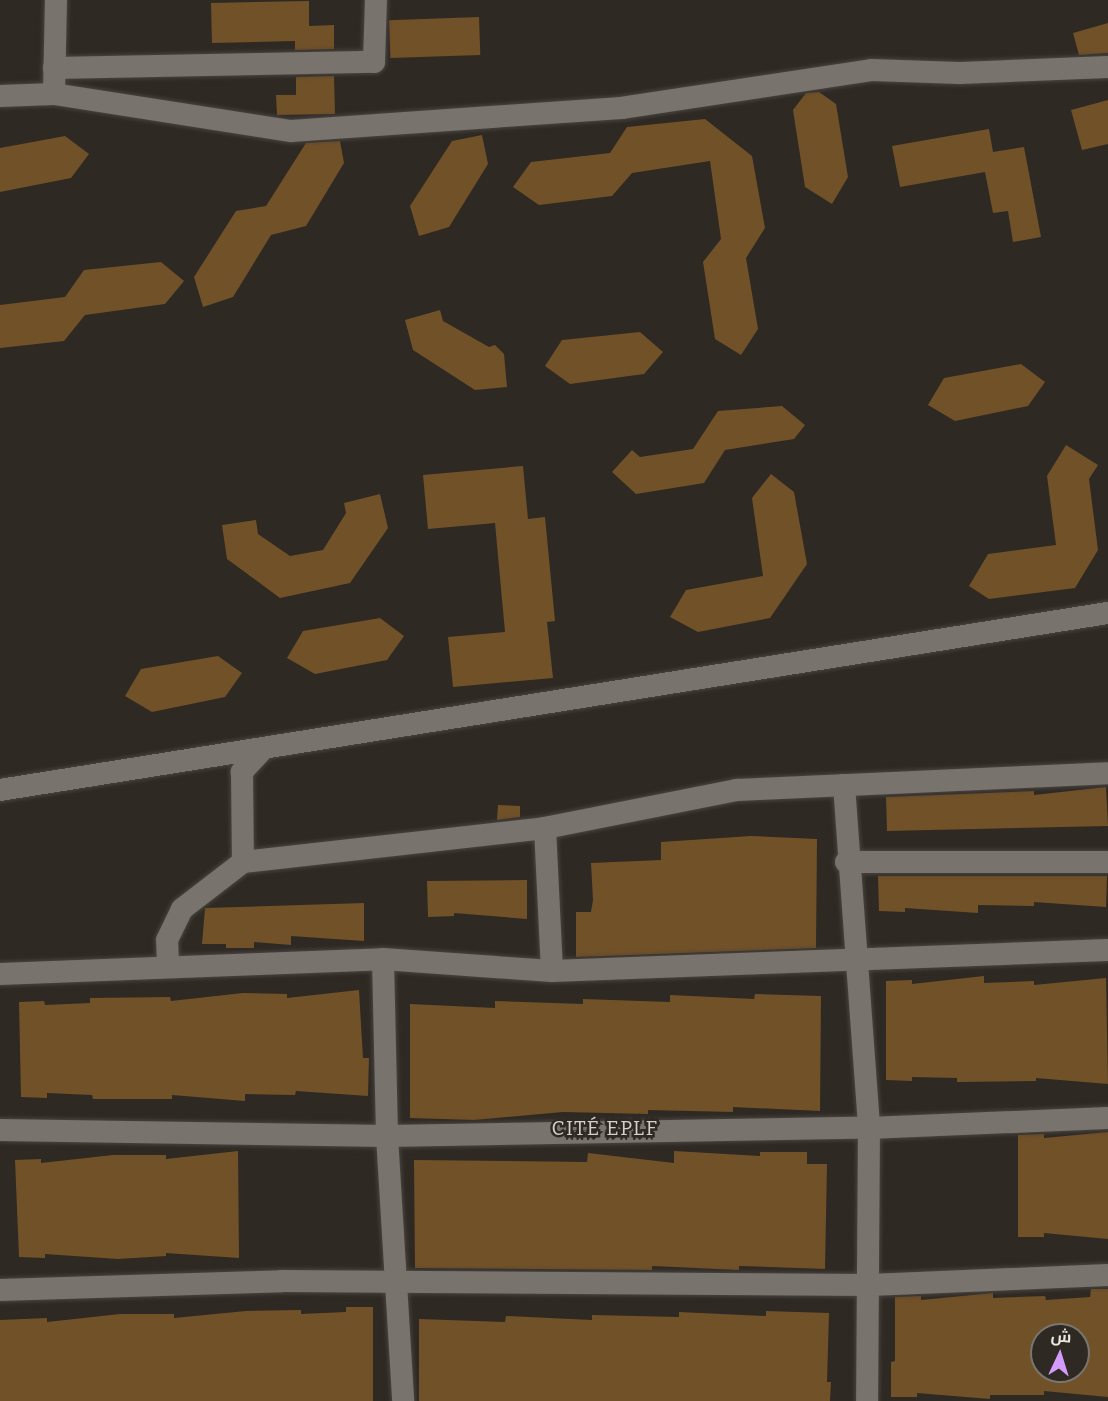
<!DOCTYPE html>
<html>
<head>
<meta charset="utf-8">
<style>
  body { margin:0 }
  #map { position:relative; width:1108px; height:1401px; overflow:hidden; background:#2e2923; font-family:Bitter,Cairo,serif }
  div>[style] { position:absolute }
  [style*='--x'] { left:calc(var(--x)*1px); top:calc(var(--y)*1px); width:calc(var(--w)*1px); rotate:calc(var(--a)*1deg) }
  .building>* { inset:0; background:#715128; transform-origin:0 0 }
  .roads { filter:drop-shadow(0 0 2px #494440) drop-shadow(0 0 2px #494440) }
  .street>* { height:22px; margin:-11px; padding:0 11px; transform-origin:11px; border-radius:11px; background:#79736d }
  span { translate:-50% -50%; white-space:nowrap; text-align:center; line-height:1.15; -webkit-text-stroke:5px #2e2923; paint-order:stroke }
  .neighbourhood-label { font-size:20px; color:#d7d0c9; letter-spacing:1.5px }
  .north { position:absolute; left:1030px; top:1323px; width:60px; height:60px; box-sizing:border-box; background:#2e2923; border:2px solid #797570; border-radius:50%; rotate:4deg; font-size:16px; font-weight:700; line-height:24px; text-align:center; color:#eae6e3 }
  .north::after { content:''; display:block; margin:auto; width:21px; height:27px; background:#d39cfc; clip-path:polygon(50% 0,100% 100%,50% 72%,0 100%) }
</style>
</head>
<body>
<div id="map">
  <div class="building">
    <div style="clip-path:polygon(309px 1px,309px 26px,334px 25px,334px 49px,295px 50px,295px 41px,212px 43px,211px 3px)"></div>
    <div style="left:479px;top:17px;width:38px;height:90px;rotate:88deg"></div>
    <div style="clip-path:polygon(1108px 23px,1108px 53px,1079px 55px,1073px 33px)"></div>
    <div style="clip-path:polygon(334px 76px,335px 114px,277px 115px,276px 95px,296px 95px,296px 77px)"></div>
    <div style="clip-path:polygon(819px 92px,836px 104px,848px 177px,832px 204px,805px 187px,793px 110px,806px 93px)"></div>
    <div style="clip-path:polygon(1108px 100px,1108px 144px,1082px 150px,1071px 110px)"></div>
    <div style="clip-path:polygon(705px 119px,752px 156px,765px 228px,746px 258px,758px 329px,741px 355px,715px 339px,703px 262px,721px 239px,710px 161px,632px 173px,612px 196px,539px 205px,513px 187px,531px 162px,610px 153px,627px 127px)"></div>
    <div style="clip-path:polygon(989px 129px,993px 152px,1024px 147px,1041px 237px,1013px 242px,1008px 211px,993px 213px,985px 172px,900px 187px,892px 146px)"></div>
    <div style="clip-path:polygon(482px 135px,488px 164px,449px 227px,419px 236px,410px 206px,452px 141px)"></div>
    <div style="clip-path:polygon(65px 136px,89px 154px,71px 178px,0 192px,0 148px)"></div>
    <div style="clip-path:polygon(340px 141px,344px 163px,306px 226px,271px 235px,233px 297px,203px 307px,194px 277px,236px 211px,266px 206px,306px 143px)"></div>
    <div style="clip-path:polygon(161px 262px,184px 281px,165px 304px,85px 315px,64px 341px,0 348px,0 305px,65px 297px,84px 270px)"></div>
    <div style="clip-path:polygon(440px 310px,443px 321px,489px 347px,495px 345px,504px 354px,507px 387px,475px 390px,413px 350px,405px 320px)"></div>
    <div style="clip-path:polygon(640px 332px,663px 352px,644px 374px,570px 384px,545px 366px,562px 340px)"></div>
    <div style="clip-path:polygon(1021px 364px,1045px 382px,1028px 406px,955px 421px,928px 405px,944px 378px)"></div>
    <div style="clip-path:polygon(782px 406px,805px 425px,794px 439px,725px 450px,704px 483px,636px 494px,612px 472px,632px 450px,640px 457px,693px 449px,718px 411px)"></div>
    <div style="clip-path:polygon(1066px 445px,1098px 465px,1089px 479px,1098px 550px,1075px 588px,989px 599px,969px 586px,988px 554px,1056px 545px,1047px 476px)"></div>
    <div style="clip-path:polygon(523px 466px,528px 519px,545px 517px,555px 621px,547px 622px,553px 678px,453px 687px,448px 637px,505px 632px,495px 523px,428px 529px,423px 475px)"></div>
    <div style="clip-path:polygon(771px 474px,794px 492px,807px 564px,770px 618px,698px 632px,670px 617px,686px 590px,763px 576px,752px 498px)"></div>
    <div style="clip-path:polygon(380px 494px,388px 528px,350px 583px,280px 598px,227px 559px,222px 525px,256px 520px,258px 534px,290px 556px,323px 550px,346px 513px,344px 503px)"></div>
    <div style="clip-path:polygon(380px 618px,404px 636px,387px 660px,315px 674px,287px 658px,303px 631px)"></div>
    <div style="clip-path:polygon(218px 656px,242px 673px,225px 697px,152px 712px,125px 696px,141px 669px)"></div>
    <div style="clip-path:polygon(1106px 787px,1108px 826px,887px 831px,886px 797px,1034px 791px,1034px 795px)"></div>
    <div style="clip-path:polygon(498px 805px,520px 806px,520px 817px,497px 820px)"></div>
    <div style="clip-path:polygon(751px 836px,817px 839px,816px 948px,576px 957px,576px 912px,591px 912px,593px 900px,591px 863px,661px 860px,661px 842px)"></div>
    <div style="clip-path:polygon(878px 876px,1107px 876px,1106px 907px,1034px 902px,1034px 906px,978px 905px,978px 913px,905px 908px,905px 912px,879px 911px)"></div>
    <div style="clip-path:polygon(527px 880px,527px 919px,454px 913px,454px 916px,428px 917px,427px 881px)"></div>
    <div style="clip-path:polygon(364px 903px,364px 941px,291px 936px,291px 945px,254px 942px,254px 948px,226px 948px,226px 944px,202px 944px,205px 908px)"></div>
    <div style="clip-path:polygon(984px 976px,984px 983px,1034px 981px,1034px 985px,1106px 978px,1108px 1084px,1036px 1078px,1036px 1081px,957px 1082px,957px 1078px,912px 1077px,912px 1081px,886px 1080px,886px 981px,912px 980px,912px 984px)"></div>
    <div style="clip-path:polygon(359px 990px,363px 1058px,369px 1058px,368px 1096px,296px 1091px,295px 1095px,245px 1094px,245px 1101px,172px 1095px,172px 1099px,93px 1099px,92px 1095px,47px 1093px,47px 1098px,21px 1097px,19px 1002px,44px 1001px,45px 1005px,90px 1003px,90px 998px,170px 997px,171px 1001px,243px 993px,287px 994px,287px 998px)"></div>
    <div style="clip-path:polygon(755px 994px,821px 996px,820px 1111px,733px 1107px,733px 1112px,648px 1110px,648px 1114px,563px 1112px,474px 1120px,410px 1118px,410px 1004px,495px 1008px,495px 1001px,583px 1004px,583px 999px,670px 1002px,670px 995px,754px 999px)"></div>
    <div style="clip-path:polygon(1108px 1132px,1108px 1239px,1044px 1233px,1044px 1237px,1018px 1237px,1018px 1135px,1044px 1134px,1044px 1138px)"></div>
    <div style="clip-path:polygon(238px 1151px,239px 1258px,166px 1253px,166px 1256px,118px 1259px,45px 1254px,45px 1258px,19px 1257px,15px 1160px,41px 1159px,41px 1163px,113px 1155px,166px 1155px,166px 1159px)"></div>
    <div style="clip-path:polygon(674px 1151px,760px 1156px,760px 1152px,807px 1152px,807px 1164px,827px 1164px,825px 1269px,739px 1266px,739px 1270px,652px 1266px,652px 1270px,415px 1268px,414px 1160px,587px 1162px,588px 1153px,674px 1163px)"></div>
    <div style="clip-path:polygon(evenodd,1091px 1289px,1108px 1289px,1108px 1397px,1044px 1391px,1044px 1395px,990px 1395px,990px 1399px,917px 1393px,917px 1397px,891px 1397px,891px 1362px,895px 1361px,895px 1297px,921px 1296px,921px 1300px,993px 1293px,993px 1298px,1045px 1296px,1046px 1300px,1090px 1297px,1091px 1289px,1042px 1332px,1078px 1332px,1078px 1371px,1042px 1371px,1042px 1332px)"></div>
    <div style="clip-path:polygon(346px 1307px,373px 1307px,373px 1401px,0 1401px,0 1320px,47px 1318px,47px 1322px,120px 1314px,174px 1314px,174px 1318px,246px 1311px,301px 1310px,301px 1314px,346px 1312px)"></div>
    <div style="clip-path:polygon(766px 1311px,829px 1313px,827px 1382px,831px 1382px,830px 1401px,419px 1401px,419px 1319px,505px 1322px,506px 1316px,592px 1320px,592px 1315px,679px 1317px,679px 1312px,766px 1316px)"></div>
  </div>
  <div class="roads">
    <div class="street">
      <div style="--x:54;--y:68;--w:320;--a:-1.1"></div>
      <div style="--x:374;--y:62;--w:62;--a:-88.2"></div>
      <div style="--x:54;--y:94;--w:240;--a:8.9"></div>
      <div style="--x:291;--y:131;--w:331;--a:-4"></div>
      <div style="--x:621;--y:108;--w:253;--a:-8.6"></div>
      <div style="--x:871;--y:70;--w:89;--a:1.9"></div>
      <div style="--x:960;--y:73;--w:148;--a:-2.3"></div>
      <div style="--x:0;--y:96;--w:54;--a:-2.1"></div>
      <div style="--x:54;--y:94;--w:94;--a:-88.8"></div>
      <div style="--x:264;--y:748;--w:33;--a:133"></div>
      <div style="--x:242;--y:772;--w:90;--a:89.4"></div>
      <div style="--x:243;--y:862;--w:304;--a:-6.4"></div>
      <div style="--x:545;--y:828;--w:196;--a:-11.2"></div>
      <div style="--x:737;--y:790;--w:371;--a:-2.6"></div>
      <div style="--x:844;--y:785;--w:344;--a:85.8"></div>
      <div style="--x:869;--y:1128;--w:273;--a:90.4"></div>
      <div style="--x:0;--y:790;--w:1122;--a:-9.08"></div>
      <div style="--x:545;--y:828;--w:143;--a:87.2"></div>
      <div style="--x:846;--y:862;--w:262;--a:0"></div>
      <div style="--x:383;--y:959;--w:177;--a:88.7"></div>
      <div style="--x:387;--y:1136;--w:265;--a:86.5"></div>
      <div style="--x:168;--y:965;--w:25;--a:-92"></div>
      <div style="--x:167;--y:940;--w:34;--a:-64"></div>
      <div style="--x:182;--y:909;--w:77;--a:-37.6"></div>
      <div style="--x:0;--y:974;--w:383;--a:-2.2"></div>
      <div style="--x:383;--y:959;--w:169;--a:4.1"></div>
      <div style="--x:552;--y:971;--w:556;--a:-2.16"></div>
      <div style="--x:0;--y:1130;--w:387;--a:0.9"></div>
      <div style="--x:387;--y:1136;--w:482;--a:-1"></div>
      <div style="--x:869;--y:1128;--w:239;--a:-2.4"></div>
      <div style="--x:0;--y:1290;--w:282;--a:-1.8"></div>
      <div style="--x:282;--y:1281;--w:588;--a:0.39"></div>
      <div style="--x:870;--y:1285;--w:238;--a:-2.4"></div>
    </div>
  </div>
  <div class="neighbourhood-label">
    <span style="left:605px;top:1128px">CITÉ EPLF</span>
  </div>
  <div class="north">ش</div>
</div>
</body>
</html>
